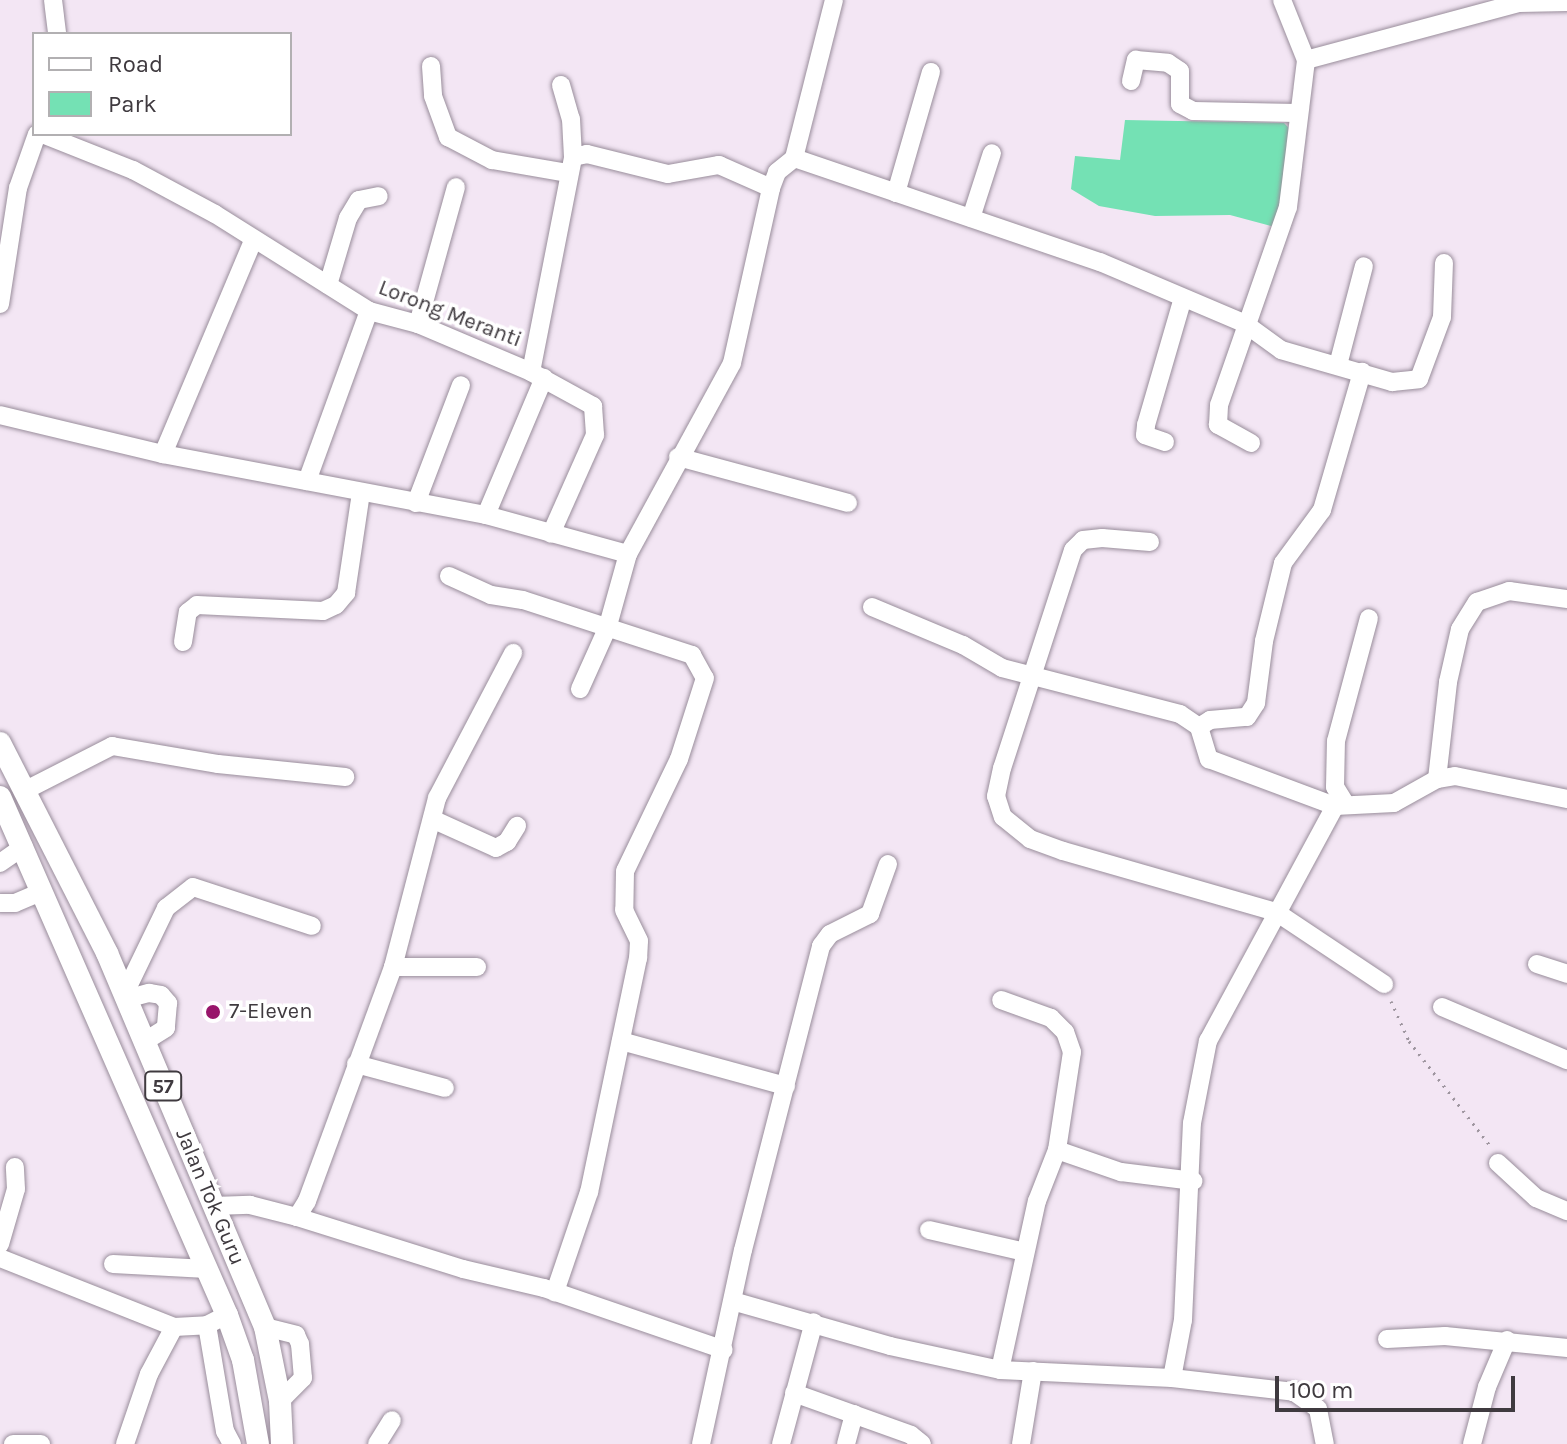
<!DOCTYPE html>
<html>
<head>
<meta charset="utf-8">
<style>
  body { margin:0 }
  #map { position:relative; width:1567px; height:1444px; overflow:hidden; background:#f3e6f4; font-family:Karla,sans-serif }
  div>[style] { position:absolute }
  [style*='--x'] { left:calc(var(--x)*1px); top:calc(var(--y)*1px); width:calc(var(--w)*1px); rotate:calc(var(--a)*1deg) }
  .green>* { inset:0; background:#74e1b4 }
  .path>* { height:3px; margin-top:-1.5px; transform-origin:0; background:repeating-linear-gradient(90deg,#9e959f 0 2px,transparent 0 8px) }
  .roads { filter:drop-shadow(0 0 2px #998d9b) drop-shadow(0 0 2px #998d9b) }
  .minor>* { height:18px; margin:-9px; padding:0 9px; transform-origin:9px; border-radius:9px; background:#fff }
  .major>* { height:22px; margin:-11px; padding:0 11px; transform-origin:11px; border-radius:11px; background:#fff }
  .dots>* { width:22px; height:22px; translate:-50% -50%; box-sizing:border-box; border:4px solid #fff; border-radius:50% }
  span { translate:-50% -50%; white-space:nowrap; text-align:center; line-height:1.15; -webkit-text-stroke:7px #fff; paint-order:stroke }
  .shield-label span { padding:2px 6px; background:#fff; border:2px solid; border-radius:6px; -webkit-text-stroke-width:0 }
  .shield-label { font-size:20px; color:#3f3a3f; font-weight:700 }
  .street-label { font-size:22px; color:#3f3a3f }
  .poi-label { font-size:22px; color:#3f3a3f }
  .left { translate:0 -50%; text-align:left }
  .legend { position:absolute; left:32px; top:32px; width:260px; height:104px; box-sizing:border-box; background:#fff; border:2px solid #b2b0b2; margin:0; padding:10px 14px; list-style:none; font-size:24px; color:#3f3a3f }
  .legend li { display:flex; align-items:center; gap:16px; height:40px }
  .legend b { width:40px; border:2px solid #b2b0b2 }
  .scale { position:absolute; left:1275px; top:1376px; width:240px; height:36px; box-sizing:border-box; border:4px solid #3f3a3f; border-top:0; padding-left:10px; font-size:24px; line-height:28px; white-space:nowrap; color:#3f3a3f; -webkit-text-stroke:6px #fff; paint-order:stroke }
</style>
</head>
<body>
<div id="map">
  <div class="green">
    <div style="clip-path:polygon(1125px 120px,1284px 123px,1290px 129px,1279px 228px,1230px 215px,1155px 216px,1099px 206px,1071px 189px,1075px 156px,1120px 160px)"></div>
  </div>
  <div class="path">
    <div style="--x:1391;--y:1001;--w:44;--a:65.8"></div>
    <div style="--x:1409;--y:1041;--w:135;--a:52.2"></div>
  </div>
  <div class="roads">
    <div class="minor">
      <div style="--x:53;--y:0;--w:34;--a:83"></div>
      <div style="--x:1282;--y:0;--w:65;--a:68.2"></div>
      <div style="--x:431;--y:66;--w:30;--a:86"></div>
      <div style="--x:433;--y:96;--w:44;--a:69.9"></div>
      <div style="--x:448;--y:137;--w:50;--a:27.6"></div>
      <div style="--x:492;--y:160;--w:76;--a:9.8"></div>
      <div style="--x:1131;--y:81;--w:22;--a:-77"></div>
      <div style="--x:1136;--y:60;--w:32;--a:5"></div>
      <div style="--x:1168;--y:63;--w:14;--a:34"></div>
      <div style="--x:1180;--y:71;--w:33;--a:90"></div>
      <div style="--x:1180;--y:104;--w:15;--a:28"></div>
      <div style="--x:1193;--y:111;--w:104;--a:1.1"></div>
      <div style="--x:561;--y:85;--w:35;--a:74"></div>
      <div style="--x:571;--y:119;--w:38;--a:87"></div>
      <div style="--x:42;--y:134;--w:98;--a:21.6"></div>
      <div style="--x:133;--y:170;--w:93;--a:28.2"></div>
      <div style="--x:215;--y:214;--w:182;--a:32.2"></div>
      <div style="--x:369;--y:311;--w:51;--a:14.9"></div>
      <div style="--x:418;--y:324;--w:123;--a:23"></div>
      <div style="--x:531;--y:372;--w:71;--a:28.7"></div>
      <div style="--x:593;--y:406;--w:29;--a:86"></div>
      <div style="--x:595;--y:435;--w:108;--a:114"></div>
      <div style="--x:794;--y:158;--w:323;--a:18.8"></div>
      <div style="--x:1100;--y:262;--w:156;--a:23"></div>
      <div style="--x:1244;--y:323;--w:46;--a:36.1"></div>
      <div style="--x:1281;--y:350;--w:116;--a:16.1"></div>
      <div style="--x:1392;--y:382;--w:27;--a:-6"></div>
      <div style="--x:1419;--y:379;--w:66;--a:-69.6"></div>
      <div style="--x:1442;--y:317;--w:54;--a:-87.9"></div>
      <div style="--x:896;--y:193;--w:126;--a:-73.9"></div>
      <div style="--x:971;--y:218;--w:68;--a:-72.1"></div>
      <div style="--x:328;--y:285;--w:70;--a:-73.4"></div>
      <div style="--x:348;--y:218;--w:21;--a:-59"></div>
      <div style="--x:359;--y:200;--w:20;--a:-11"></div>
      <div style="--x:0;--y:304;--w:117;--a:-81.2"></div>
      <div style="--x:18;--y:188;--w:57;--a:-70.6"></div>
      <div style="--x:418;--y:324;--w:142;--a:-74.5"></div>
      <div style="--x:1338;--y:365;--w:102;--a:-75.3"></div>
      <div style="--x:531;--y:372;--w:219;--a:-78.9"></div>
      <div style="--x:573;--y:157;--w:14;--a:-12"></div>
      <div style="--x:587;--y:154;--w:83;--a:13.9"></div>
      <div style="--x:668;--y:174;--w:52;--a:-10"></div>
      <div style="--x:719;--y:165;--w:57;--a:23.9"></div>
      <div style="--x:0;--y:415;--w:168;--a:13.5"></div>
      <div style="--x:163;--y:454;--w:329;--a:10.7"></div>
      <div style="--x:486;--y:515;--w:147;--a:15.4"></div>
      <div style="--x:1165;--y:442;--w:21;--a:-161"></div>
      <div style="--x:1145;--y:435;--w:10;--a:-84"></div>
      <div style="--x:1146;--y:425;--w:132;--a:-73.8"></div>
      <div style="--x:1251;--y:443;--w:38;--a:-151"></div>
      <div style="--x:1218;--y:425;--w:20;--a:-87"></div>
      <div style="--x:1219;--y:405;--w:210;--a:-70.8"></div>
      <div style="--x:1288;--y:207;--w:148;--a:-83"></div>
      <div style="--x:1306;--y:60;--w:220;--a:-15"></div>
      <div style="--x:1519;--y:3;--w:48;--a:-1.2"></div>
      <div style="--x:163;--y:454;--w:233;--a:-67.1"></div>
      <div style="--x:678;--y:457;--w:176;--a:15.1"></div>
      <div style="--x:307;--y:481;--w:181;--a:-70"></div>
      <div style="--x:416;--y:503;--w:126;--a:-69.1"></div>
      <div style="--x:486;--y:515;--w:149;--a:-67.1"></div>
      <div style="--x:1150;--y:542;--w:48;--a:-175.2"></div>
      <div style="--x:1102;--y:538;--w:19;--a:174"></div>
      <div style="--x:1083;--y:540;--w:14;--a:135"></div>
      <div style="--x:1073;--y:550;--w:229;--a:108"></div>
      <div style="--x:1002;--y:768;--w:29;--a:102"></div>
      <div style="--x:996;--y:796;--w:22;--a:72"></div>
      <div style="--x:1003;--y:817;--w:35;--a:39"></div>
      <div style="--x:1030;--y:839;--w:35;--a:20"></div>
      <div style="--x:1063;--y:851;--w:222;--a:16"></div>
      <div style="--x:1276;--y:912;--w:130;--a:33.7"></div>
      <div style="--x:449;--y:576;--w:46;--a:24.3"></div>
      <div style="--x:491;--y:595;--w:32;--a:9"></div>
      <div style="--x:523;--y:600;--w:178;--a:18"></div>
      <div style="--x:692;--y:655;--w:26;--a:61"></div>
      <div style="--x:705;--y:678;--w:85;--a:107.8"></div>
      <div style="--x:679;--y:759;--w:124;--a:115.7"></div>
      <div style="--x:625;--y:871;--w:39;--a:91"></div>
      <div style="--x:624;--y:910;--w:34;--a:64"></div>
      <div style="--x:639;--y:941;--w:17;--a:93"></div>
      <div style="--x:638;--y:958;--w:239;--a:101.8"></div>
      <div style="--x:589;--y:1192;--w:106;--a:108.8"></div>
      <div style="--x:872;--y:607;--w:99;--a:22.7"></div>
      <div style="--x:963;--y:645;--w:45;--a:30.5"></div>
      <div style="--x:1002;--y:668;--w:184;--a:14.5"></div>
      <div style="--x:1180;--y:714;--w:23;--a:34"></div>
      <div style="--x:1199;--y:727;--w:34;--a:73"></div>
      <div style="--x:1209;--y:759;--w:134;--a:20.5"></div>
      <div style="--x:183;--y:642;--w:30;--a:-81"></div>
      <div style="--x:188;--y:612;--w:11;--a:-38"></div>
      <div style="--x:197;--y:605;--w:126;--a:2.7"></div>
      <div style="--x:323;--y:611;--w:14;--a:-25"></div>
      <div style="--x:336;--y:605;--w:16;--a:-50"></div>
      <div style="--x:346;--y:593;--w:101;--a:-81.5"></div>
      <div style="--x:580;--y:689;--w:66;--a:-65.8"></div>
      <div style="--x:607;--y:629;--w:78;--a:-74.4"></div>
      <div style="--x:628;--y:554;--w:217;--a:-61.4"></div>
      <div style="--x:732;--y:363;--w:179;--a:-77.4"></div>
      <div style="--x:771;--y:188;--w:17;--a:-69"></div>
      <div style="--x:777;--y:172;--w:22;--a:-39"></div>
      <div style="--x:794;--y:158;--w:163;--a:-75.8"></div>
      <div style="--x:1199;--y:727;--w:13;--a:-32"></div>
      <div style="--x:1210;--y:720;--w:37;--a:-5"></div>
      <div style="--x:1247;--y:717;--w:17;--a:-57"></div>
      <div style="--x:1256;--y:703;--w:63;--a:-82.6"></div>
      <div style="--x:1264;--y:641;--w:80;--a:-76.3"></div>
      <div style="--x:1283;--y:563;--w:66;--a:-53.7"></div>
      <div style="--x:1322;--y:510;--w:144;--a:-73.8"></div>
      <div style="--x:1437;--y:779;--w:98;--a:-83.5"></div>
      <div style="--x:1448;--y:682;--w:54;--a:-77.2"></div>
      <div style="--x:1460;--y:629;--w:32;--a:-58"></div>
      <div style="--x:1477;--y:602;--w:34;--a:-19"></div>
      <div style="--x:1509;--y:591;--w:59;--a:7.9"></div>
      <div style="--x:24;--y:791;--w:99;--a:-27.1"></div>
      <div style="--x:112;--y:746;--w:108;--a:9.6"></div>
      <div style="--x:218;--y:764;--w:128;--a:5.8"></div>
      <div style="--x:1345;--y:803;--w:19;--a:-122"></div>
      <div style="--x:1335;--y:787;--w:46;--a:-88.8"></div>
      <div style="--x:1336;--y:741;--w:127;--a:-75"></div>
      <div style="--x:432;--y:819;--w:70;--a:24.4"></div>
      <div style="--x:496;--y:848;--w:13;--a:-29"></div>
      <div style="--x:507;--y:842;--w:19;--a:-58"></div>
      <div style="--x:0;--y:863;--w:29;--a:-35"></div>
      <div style="--x:0;--y:903;--w:15;--a:0"></div>
      <div style="--x:15;--y:903;--w:30;--a:-23"></div>
      <div style="--x:1537;--y:964;--w:32;--a:18"></div>
      <div style="--x:393;--y:967;--w:84;--a:0"></div>
      <div style="--x:124;--y:995;--w:97;--a:-64.2"></div>
      <div style="--x:166;--y:908;--w:34;--a:-38"></div>
      <div style="--x:193;--y:887;--w:125;--a:18.1"></div>
      <div style="--x:126;--y:999;--w:24;--a:-15"></div>
      <div style="--x:149;--y:993;--w:12;--a:9"></div>
      <div style="--x:161;--y:995;--w:11;--a:49"></div>
      <div style="--x:168;--y:1003;--w:25;--a:95"></div>
      <div style="--x:166;--y:1028;--w:26;--a:148"></div>
      <div style="--x:1442;--y:1007;--w:136;--a:23"></div>
      <div style="--x:621;--y:1041;--w:171;--a:15.3"></div>
      <div style="--x:356;--y:1064;--w:92;--a:15.1"></div>
      <div style="--x:1057;--y:1150;--w:68;--a:19"></div>
      <div style="--x:1121;--y:1172;--w:73;--a:7.1"></div>
      <div style="--x:1498;--y:1163;--w:52;--a:42.6"></div>
      <div style="--x:1536;--y:1198;--w:34;--a:23"></div>
      <div style="--x:214;--y:1206;--w:36;--a:-2"></div>
      <div style="--x:250;--y:1205;--w:49;--a:14.3"></div>
      <div style="--x:297;--y:1217;--w:174;--a:17.4"></div>
      <div style="--x:463;--y:1269;--w:83;--a:13.2"></div>
      <div style="--x:544;--y:1288;--w:190;--a:19"></div>
      <div style="--x:297;--y:1217;--w:19;--a:-58"></div>
      <div style="--x:307;--y:1201;--w:249;--a:-69.8"></div>
      <div style="--x:393;--y:967;--w:175;--a:-75.4"></div>
      <div style="--x:437;--y:798;--w:164;--a:-62.3"></div>
      <div style="--x:929;--y:1230;--w:98;--a:12.9"></div>
      <div style="--x:0;--y:1244;--w:57;--a:-73.8"></div>
      <div style="--x:16;--y:1189;--w:22;--a:-93"></div>
      <div style="--x:0;--y:1258;--w:187;--a:21.6"></div>
      <div style="--x:113;--y:1264;--w:94;--a:3"></div>
      <div style="--x:736;--y:1302;--w:160;--a:15.9"></div>
      <div style="--x:890;--y:1346;--w:113;--a:12.3"></div>
      <div style="--x:1000;--y:1370;--w:172;--a:2.7"></div>
      <div style="--x:1172;--y:1378;--w:123;--a:6.5"></div>
      <div style="--x:1294;--y:1392;--w:29;--a:35"></div>
      <div style="--x:1318;--y:1409;--w:36;--a:79"></div>
      <div style="--x:207;--y:1325;--w:108;--a:80.4"></div>
      <div style="--x:225;--y:1431;--w:15;--a:62"></div>
      <div style="--x:265;--y:1327;--w:32;--a:14"></div>
      <div style="--x:296;--y:1335;--w:10;--a:66"></div>
      <div style="--x:300;--y:1344;--w:34;--a:85"></div>
      <div style="--x:303;--y:1378;--w:33;--a:135"></div>
      <div style="--x:1387;--y:1339;--w:58;--a:-3"></div>
      <div style="--x:1445;--y:1336;--w:123;--a:5.6"></div>
      <div style="--x:1000;--y:1370;--w:173;--a:-77.7"></div>
      <div style="--x:1037;--y:1201;--w:55;--a:-68.6"></div>
      <div style="--x:1057;--y:1150;--w:99;--a:-81.3"></div>
      <div style="--x:1072;--y:1052;--w:21;--a:-109"></div>
      <div style="--x:1065;--y:1032;--w:20;--a:-135"></div>
      <div style="--x:1051;--y:1018;--w:53;--a:-160.2"></div>
      <div style="--x:1172;--y:1378;--w:59;--a:-79.3"></div>
      <div style="--x:1183;--y:1320;--w:197;--a:-87.4"></div>
      <div style="--x:1192;--y:1123;--w:84;--a:-79"></div>
      <div style="--x:1208;--y:1041;--w:267;--a:-61.6"></div>
      <div style="--x:1335;--y:806;--w:59;--a:-2.9"></div>
      <div style="--x:1394;--y:803;--w:49;--a:-29.2"></div>
      <div style="--x:1437;--y:779;--w:18;--a:-9"></div>
      <div style="--x:1455;--y:776;--w:114;--a:11.6"></div>
      <div style="--x:794;--y:1393;--w:124;--a:19.7"></div>
      <div style="--x:911;--y:1435;--w:14;--a:39"></div>
      <div style="--x:13;--y:1444;--w:28;--a:0"></div>
      <div style="--x:125;--y:1444;--w:74;--a:-71.1"></div>
      <div style="--x:149;--y:1374;--w:53;--a:-62"></div>
      <div style="--x:174;--y:1327;--w:33;--a:-3"></div>
      <div style="--x:207;--y:1325;--w:22;--a:-27"></div>
      <div style="--x:377;--y:1444;--w:28;--a:-58"></div>
      <div style="--x:701;--y:1444;--w:198;--a:-77.8"></div>
      <div style="--x:743;--y:1250;--w:314;--a:-75.6"></div>
      <div style="--x:821;--y:946;--w:15;--a:-53"></div>
      <div style="--x:830;--y:934;--w:45;--a:-26.6"></div>
      <div style="--x:870;--y:914;--w:53;--a:-70.2"></div>
      <div style="--x:781;--y:1444;--w:126;--a:-74.9"></div>
      <div style="--x:846;--y:1444;--w:31;--a:-75"></div>
      <div style="--x:1021;--y:1444;--w:74;--a:-80.7"></div>
      <div style="--x:1472;--y:1444;--w:59;--a:-75.3"></div>
      <div style="--x:1487;--y:1387;--w:51;--a:-66.9"></div>
    </div>
    <div class="major">
      <div style="--x:0;--y:743;--w:236;--a:63"></div>
      <div style="--x:107;--y:953;--w:406;--a:67.1"></div>
      <div style="--x:265;--y:1327;--w:76;--a:78.5"></div>
      <div style="--x:280;--y:1401;--w:43;--a:87.3"></div>
      <div style="--x:0;--y:797;--w:566;--a:66.34"></div>
      <div style="--x:227;--y:1315;--w:48;--a:70.4"></div>
      <div style="--x:243;--y:1360;--w:85;--a:79.9"></div>
    </div>
  </div>
  <div class="dots">
    <div style="left:213px;top:1012px;background:#98156b"></div>
  </div>
  <div class="shield-label">
    <span style="left:163px;top:1086px">57</span>
  </div>
  <div class="street-label">
    <span style="left:450px;top:314px;rotate:21deg">Lorong Meranti</span>
    <span style="left:210px;top:1197px;rotate:67deg">Jalan Tok Guru</span>
  </div>
  <div class="poi-label">
    <span class="left" style="left:229px;top:1012px">7-Eleven</span>
  </div>
  <ul class="legend">
  <li><b style="height:10px;background:#fff"></b>Road</li>
  <li><b style="height:22px;background:#74e1b4"></b>Park</li>
  </ul>
  <div class="scale">100 m</div>
</div>
</body>
</html>
